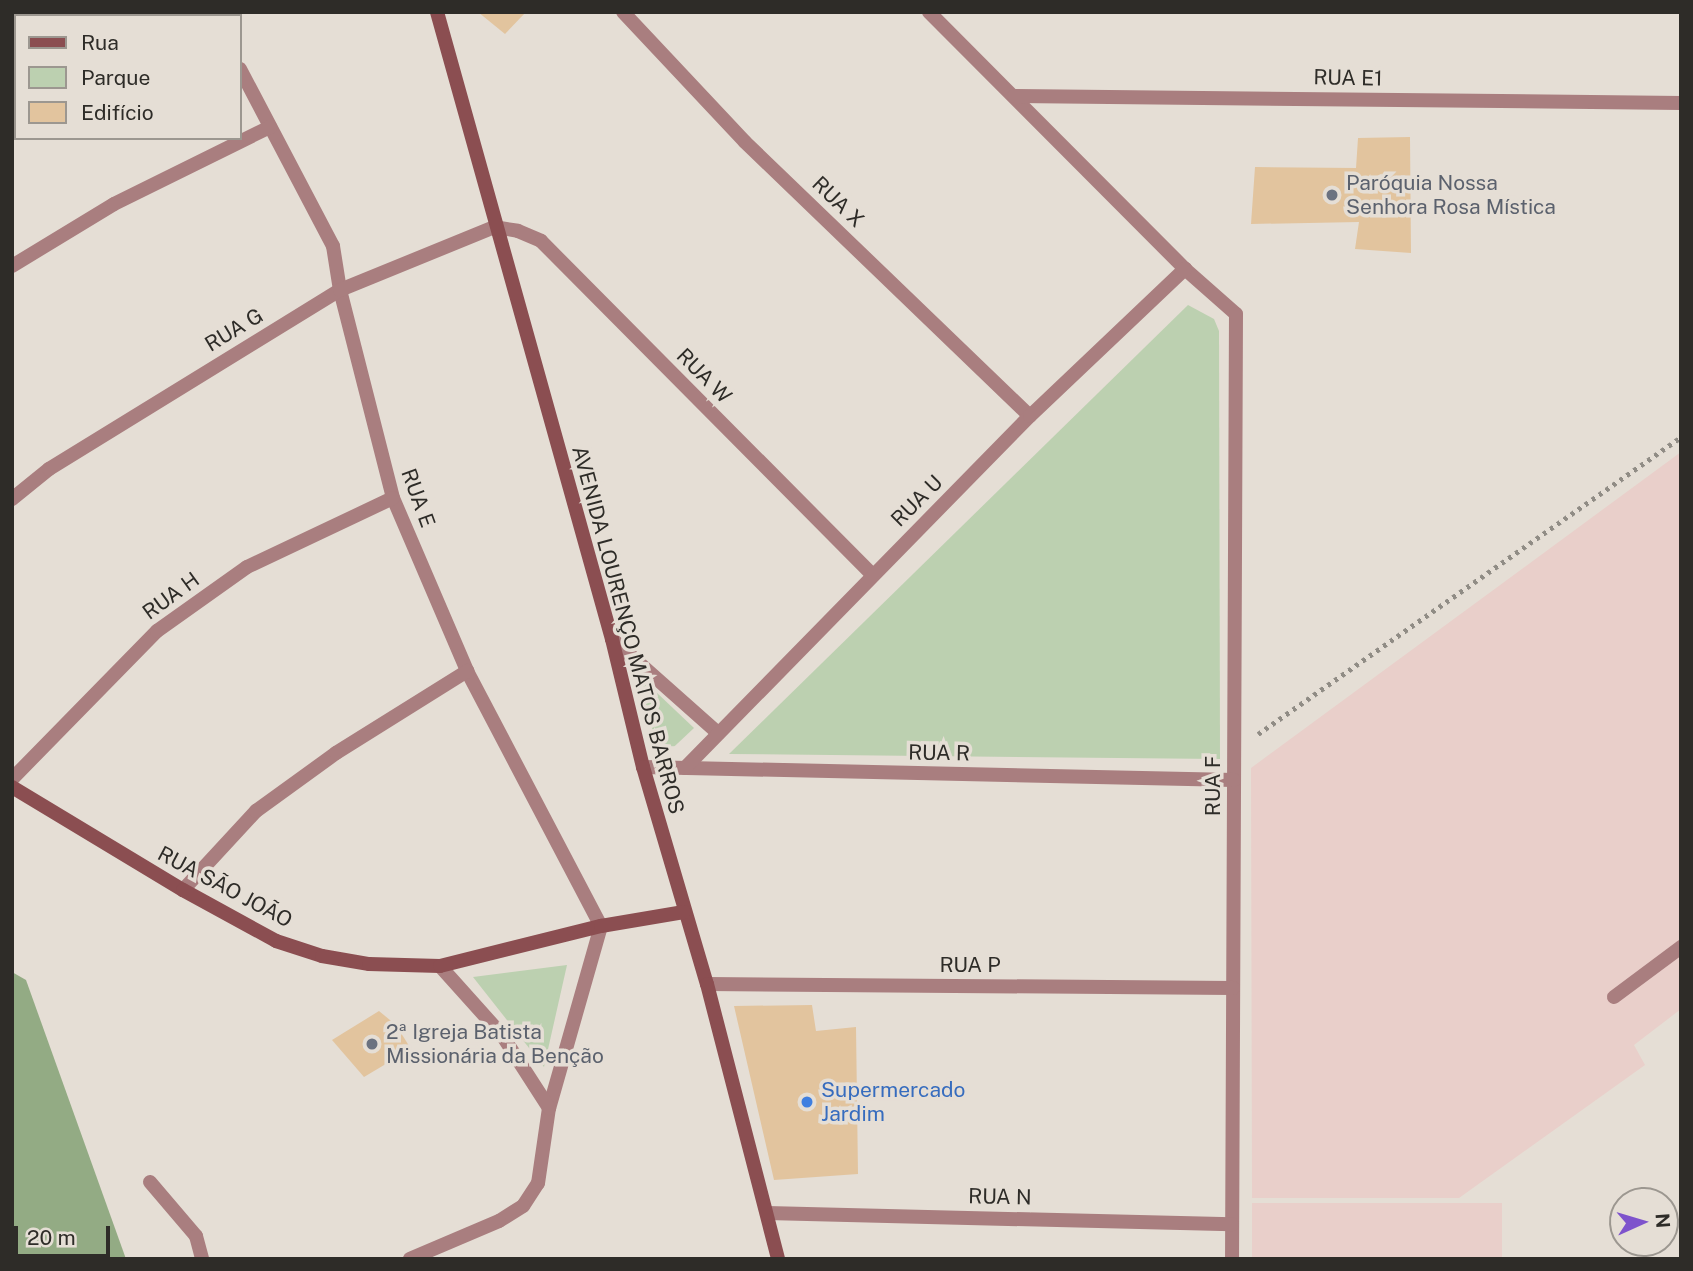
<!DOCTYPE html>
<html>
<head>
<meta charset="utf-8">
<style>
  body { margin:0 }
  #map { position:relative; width:1693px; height:1271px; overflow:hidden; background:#e5ded5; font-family:"Public Sans",sans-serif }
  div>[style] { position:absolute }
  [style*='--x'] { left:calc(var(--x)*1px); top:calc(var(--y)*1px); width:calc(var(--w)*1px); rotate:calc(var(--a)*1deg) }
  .education>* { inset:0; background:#e9cfca; transform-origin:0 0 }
  .green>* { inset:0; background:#bcd0b0 }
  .forest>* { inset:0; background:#93ab84 }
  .building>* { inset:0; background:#e2c49e }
  .path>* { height:4.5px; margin-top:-2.25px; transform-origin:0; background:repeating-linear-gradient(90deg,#908c85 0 3.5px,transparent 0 8.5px) }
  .lane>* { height:14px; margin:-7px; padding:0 7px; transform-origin:7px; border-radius:7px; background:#a97e7f }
  .street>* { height:14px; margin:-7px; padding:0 7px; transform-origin:7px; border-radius:7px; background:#a97e7f }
  .secondary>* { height:14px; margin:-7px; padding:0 7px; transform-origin:7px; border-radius:7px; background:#8b4e51 }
  .dots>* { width:19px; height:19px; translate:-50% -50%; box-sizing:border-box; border:4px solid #e5ded5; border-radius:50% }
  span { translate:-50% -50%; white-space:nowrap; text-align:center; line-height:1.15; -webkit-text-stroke:7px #e5ded5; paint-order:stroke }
  .street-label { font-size:21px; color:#2e2c28 }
  .worship-label { font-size:21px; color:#5b616d }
  .left { translate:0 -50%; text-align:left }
  .shop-label { font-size:21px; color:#366cbe }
  .frame { position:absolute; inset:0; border:14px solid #2e2c28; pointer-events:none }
  .legend { position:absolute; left:14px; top:14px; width:228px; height:126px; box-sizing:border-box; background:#e5ded5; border:2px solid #9c9790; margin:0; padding:9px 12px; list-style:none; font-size:21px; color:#2e2c28 }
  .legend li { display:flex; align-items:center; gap:14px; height:35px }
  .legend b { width:35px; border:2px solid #9c9790 }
  .north { position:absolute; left:1609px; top:1187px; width:70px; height:70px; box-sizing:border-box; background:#e5ded5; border:2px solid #9c9790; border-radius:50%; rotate:86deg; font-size:19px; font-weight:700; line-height:28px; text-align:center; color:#2e2c28 }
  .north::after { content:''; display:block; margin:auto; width:24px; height:32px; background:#7e53cc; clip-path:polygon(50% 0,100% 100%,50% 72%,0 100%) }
  .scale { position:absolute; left:14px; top:1226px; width:96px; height:32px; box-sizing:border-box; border:4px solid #2e2c28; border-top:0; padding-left:9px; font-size:21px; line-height:24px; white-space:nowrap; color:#2e2c28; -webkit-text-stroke:5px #e5ded5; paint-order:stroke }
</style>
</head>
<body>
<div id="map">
  <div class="education">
    <div style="clip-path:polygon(1681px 452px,1681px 1009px,1634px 1045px,1645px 1065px,1459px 1198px,1252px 1198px,1251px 768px)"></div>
    <div style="left:1252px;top:1203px;width:250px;height:56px"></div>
  </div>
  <div class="green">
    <div style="clip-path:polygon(1188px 305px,1214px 319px,1219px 331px,1220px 759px,729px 754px)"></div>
    <div style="clip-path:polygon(636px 673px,694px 728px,661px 759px)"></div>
    <div style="clip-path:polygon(567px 965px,544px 1067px,473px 977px)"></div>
  </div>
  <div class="forest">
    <div style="clip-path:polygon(12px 972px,26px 980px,126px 1259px,12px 1259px)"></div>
  </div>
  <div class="building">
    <div style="clip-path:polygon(478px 12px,526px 12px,505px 34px)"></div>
    <div style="clip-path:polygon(1410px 137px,1411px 253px,1355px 249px,1359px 222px,1251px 224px,1255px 167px,1356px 168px,1358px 138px)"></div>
    <div style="clip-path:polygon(812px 1005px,816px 1031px,856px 1027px,858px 1174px,774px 1180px,734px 1006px)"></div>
    <div style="clip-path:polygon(379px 1011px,396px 1025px,411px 1049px,364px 1077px,332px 1040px)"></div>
  </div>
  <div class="path">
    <div style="--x:1258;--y:734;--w:517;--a:-35.07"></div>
  </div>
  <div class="lane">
    <div style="--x:1614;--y:997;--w:84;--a:-36.7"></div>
  </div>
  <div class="street">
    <div style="--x:175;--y:12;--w:28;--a:8"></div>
    <div style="--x:623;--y:12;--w:178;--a:46.8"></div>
    <div style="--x:745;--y:142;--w:395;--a:43.9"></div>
    <div style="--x:929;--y:12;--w:363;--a:45.1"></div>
    <div style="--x:1185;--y:269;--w:68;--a:41.4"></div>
    <div style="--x:1236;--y:314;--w:945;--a:90.24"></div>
    <div style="--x:31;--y:16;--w:20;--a:-11"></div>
    <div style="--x:12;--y:21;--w:4;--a:-14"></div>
    <div style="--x:240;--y:69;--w:200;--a:62.3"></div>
    <div style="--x:333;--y:246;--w:45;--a:81"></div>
    <div style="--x:340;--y:290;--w:215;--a:75.7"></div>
    <div style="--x:393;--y:498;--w:188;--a:66.8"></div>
    <div style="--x:467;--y:671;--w:288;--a:62.3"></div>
    <div style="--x:601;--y:926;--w:189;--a:105.9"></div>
    <div style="--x:549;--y:1108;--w:76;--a:98.3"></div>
    <div style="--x:538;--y:1183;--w:27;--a:123"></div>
    <div style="--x:523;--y:1206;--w:28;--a:148"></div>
    <div style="--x:499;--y:1221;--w:97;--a:156.9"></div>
    <div style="--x:1014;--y:96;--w:667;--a:0.6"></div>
    <div style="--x:12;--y:266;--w:119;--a:-31.3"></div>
    <div style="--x:114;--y:204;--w:174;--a:-26.3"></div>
    <div style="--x:12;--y:499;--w:48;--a:-39"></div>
    <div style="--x:49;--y:469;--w:342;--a:-31.6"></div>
    <div style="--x:340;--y:290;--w:166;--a:-22.2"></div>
    <div style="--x:494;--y:227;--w:24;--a:9"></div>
    <div style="--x:518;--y:231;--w:25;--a:23"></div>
    <div style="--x:541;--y:241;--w:471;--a:45.2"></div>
    <div style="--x:612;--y:639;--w:142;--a:41.6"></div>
    <div style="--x:643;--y:767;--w:591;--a:1.26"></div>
    <div style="--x:685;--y:768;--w:493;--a:-45.6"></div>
    <div style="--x:1030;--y:416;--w:214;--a:-43.5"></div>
    <div style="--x:12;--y:779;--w:207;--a:-45.6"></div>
    <div style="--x:157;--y:631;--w:110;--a:-35.4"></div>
    <div style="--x:247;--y:567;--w:161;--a:-25.3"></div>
    <div style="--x:183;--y:890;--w:108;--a:-47.3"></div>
    <div style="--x:256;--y:811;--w:99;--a:-35.9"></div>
    <div style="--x:336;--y:753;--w:155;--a:-32"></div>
    <div style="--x:440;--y:966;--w:93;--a:48.1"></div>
    <div style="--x:502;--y:1035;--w:87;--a:57.2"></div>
    <div style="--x:707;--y:984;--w:526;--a:0.44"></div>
    <div style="--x:150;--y:1182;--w:71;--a:49.6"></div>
    <div style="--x:196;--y:1236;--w:24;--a:75"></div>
    <div style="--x:767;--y:1213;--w:465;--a:1.4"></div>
  </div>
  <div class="secondary">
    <div style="--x:437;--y:12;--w:651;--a:74.41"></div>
    <div style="--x:612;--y:639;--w:132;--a:76.4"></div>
    <div style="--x:643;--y:767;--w:226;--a:73.6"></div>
    <div style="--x:707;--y:984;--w:284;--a:75.5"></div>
    <div style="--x:12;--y:787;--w:200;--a:31.1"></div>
    <div style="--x:183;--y:890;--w:106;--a:28.7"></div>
    <div style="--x:276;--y:941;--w:48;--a:18.1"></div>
    <div style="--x:322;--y:956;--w:48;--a:9.7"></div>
    <div style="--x:369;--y:964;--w:71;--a:1.6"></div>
    <div style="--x:440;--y:966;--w:166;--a:-14"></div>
    <div style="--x:601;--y:926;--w:84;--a:-9.6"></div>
  </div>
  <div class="dots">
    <div style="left:1332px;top:195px;background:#6b7280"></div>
    <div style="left:372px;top:1044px;background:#6b7280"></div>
    <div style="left:807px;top:1102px;background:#3f7fe0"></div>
  </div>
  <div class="street-label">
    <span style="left:1348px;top:78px;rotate:1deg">RUA E1</span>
    <span style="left:838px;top:202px;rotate:44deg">RUA X</span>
    <span style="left:234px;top:330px;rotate:-31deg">RUA G</span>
    <span style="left:704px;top:376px;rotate:45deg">RUA W</span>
    <span style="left:418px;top:498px;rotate:70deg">RUA E</span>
    <span style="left:917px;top:501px;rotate:-45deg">RUA U</span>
    <span style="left:171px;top:596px;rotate:-36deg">RUA H</span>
    <span style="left:628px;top:630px;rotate:75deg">AVENIDA LOURENÇO MATOS BARROS</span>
    <span style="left:939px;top:753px;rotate:1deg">RUA R</span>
    <span style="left:1213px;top:786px;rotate:-90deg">RUA F</span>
    <span style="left:225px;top:887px;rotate:28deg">RUA SÃO JOÃO</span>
    <span style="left:970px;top:965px">RUA P</span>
    <span style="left:1000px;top:1197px;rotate:1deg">RUA N</span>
  </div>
  <div class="worship-label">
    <span class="left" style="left:1346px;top:195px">Paróquia Nossa<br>Senhora Rosa Mística</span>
    <span class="left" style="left:386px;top:1044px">2ª Igreja Batista<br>Missionária da Benção</span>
  </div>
  <div class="shop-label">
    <span class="left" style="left:821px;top:1102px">Supermercado<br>Jardim</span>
  </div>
  <div class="frame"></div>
  <ul class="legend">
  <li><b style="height:9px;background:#8b4e51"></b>Rua</li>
  <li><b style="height:19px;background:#bcd0b0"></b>Parque</li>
  <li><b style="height:19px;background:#e2c49e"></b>Edifício</li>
  </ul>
  <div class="north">N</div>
  <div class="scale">20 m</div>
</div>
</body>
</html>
